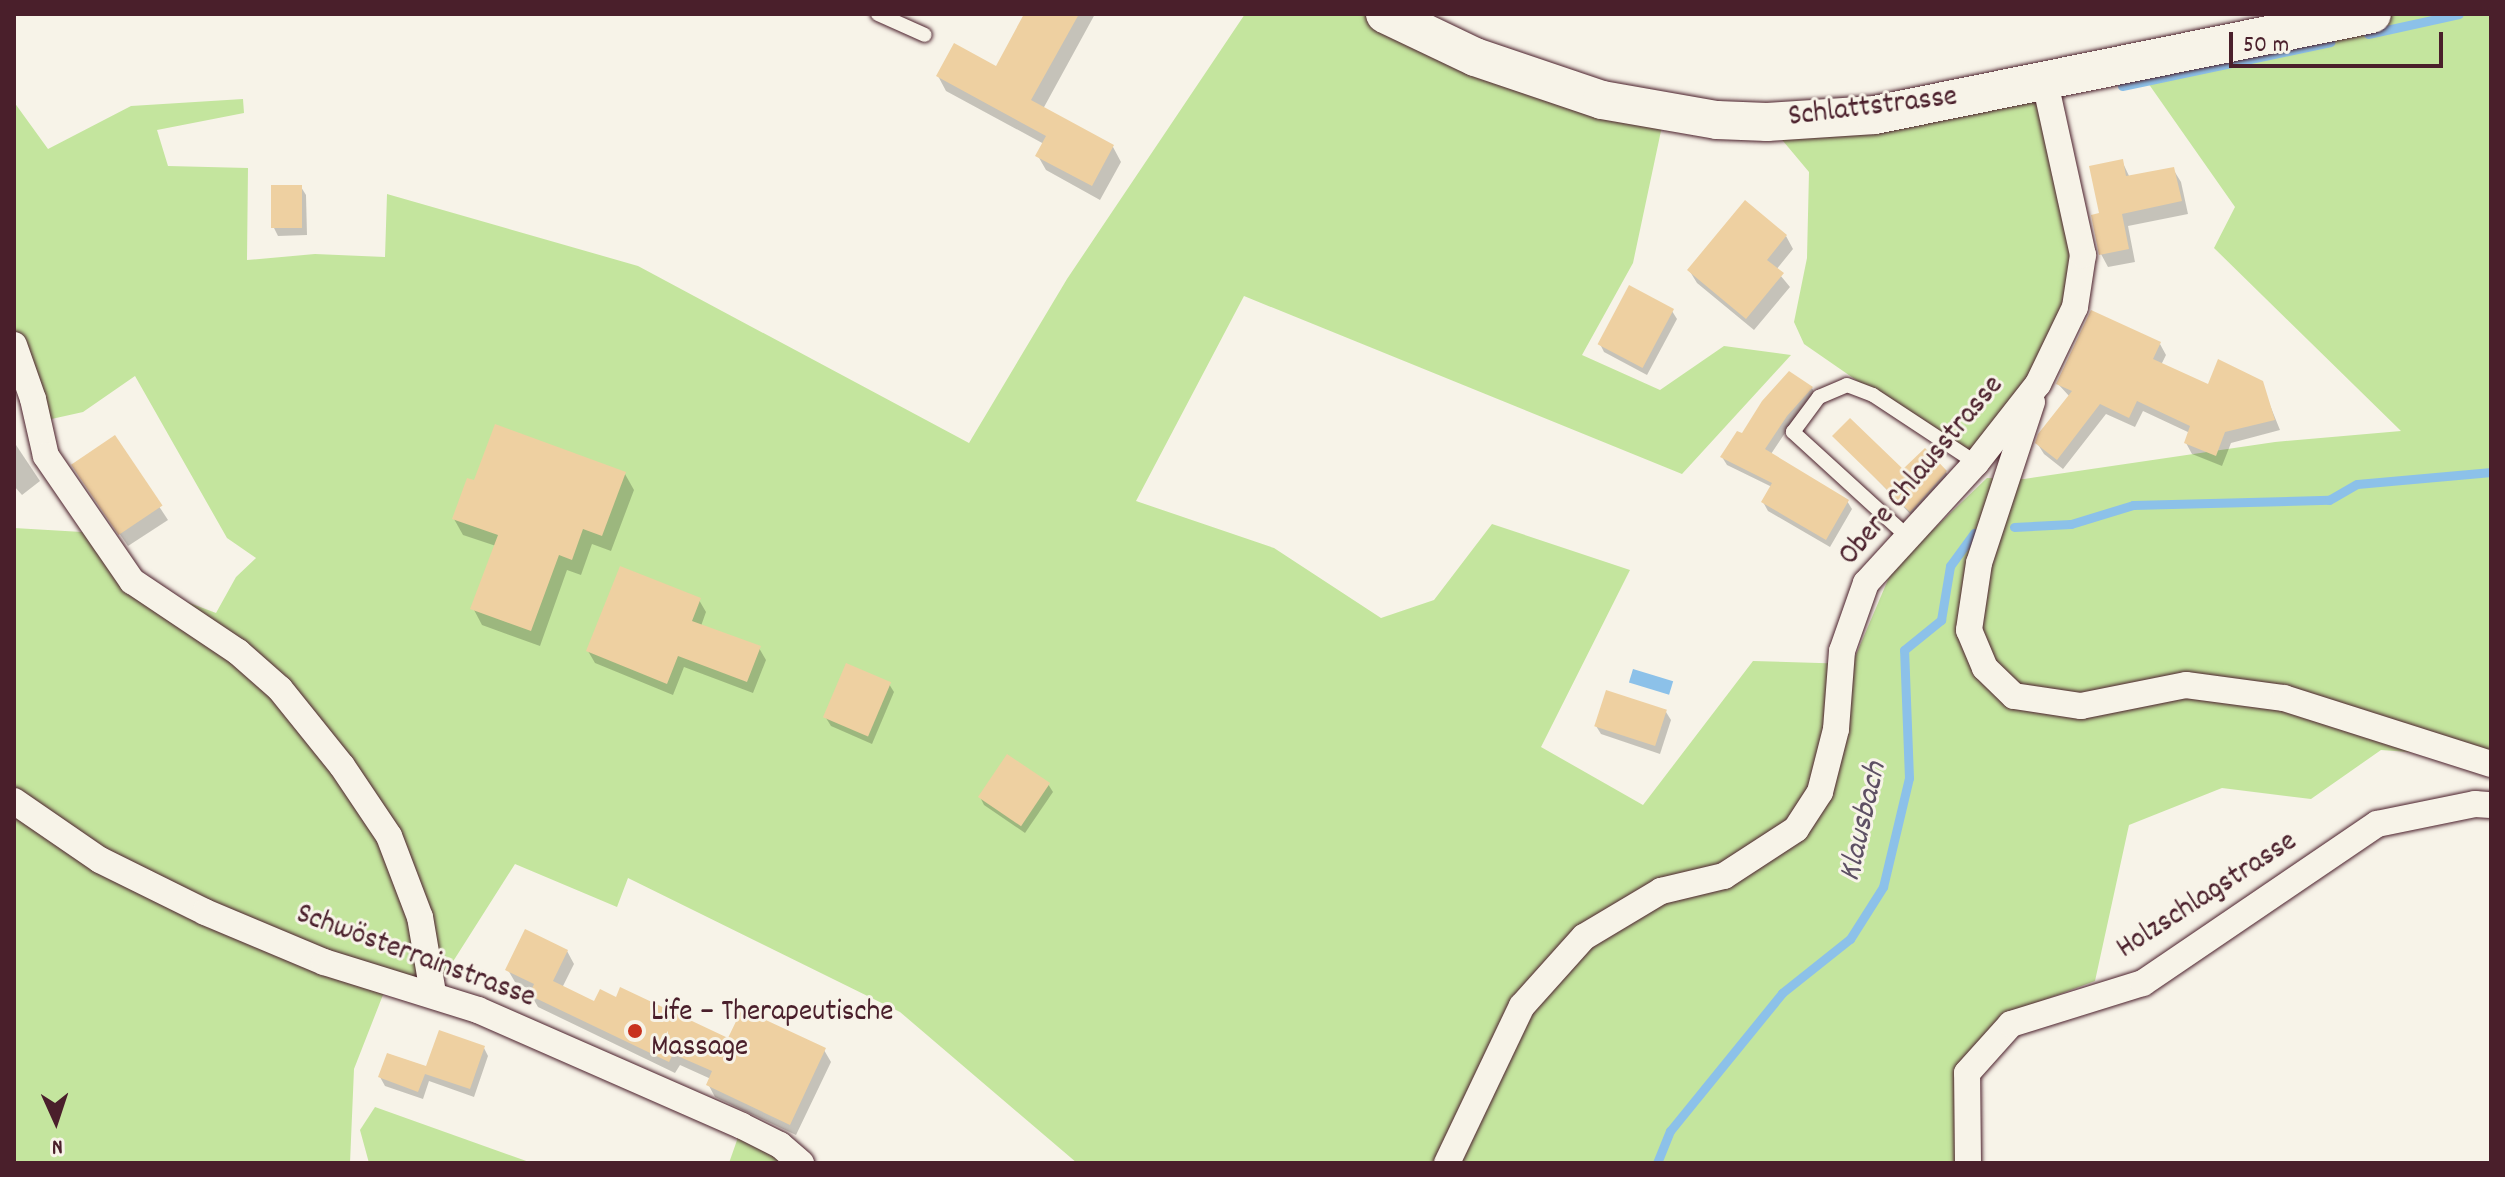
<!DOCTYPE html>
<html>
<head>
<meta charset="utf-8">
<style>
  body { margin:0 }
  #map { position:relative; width:2505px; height:1177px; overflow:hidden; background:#f7f3e8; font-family:Dekko,sans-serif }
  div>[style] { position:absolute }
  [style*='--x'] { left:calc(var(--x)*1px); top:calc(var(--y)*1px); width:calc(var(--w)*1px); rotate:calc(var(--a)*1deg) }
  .green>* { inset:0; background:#c4e59e }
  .water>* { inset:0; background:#8cc1e9; transform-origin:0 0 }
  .shadow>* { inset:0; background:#0003 }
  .stream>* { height:9px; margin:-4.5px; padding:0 4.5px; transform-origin:4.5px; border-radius:4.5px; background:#8cc1e9 }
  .building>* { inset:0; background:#eed0a1; transform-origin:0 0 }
  .roads { filter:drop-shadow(0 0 2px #4a1f2b) drop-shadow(0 0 2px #4a1f2b) }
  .lane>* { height:14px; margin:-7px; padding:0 7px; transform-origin:7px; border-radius:7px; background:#f7f3e8 }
  .street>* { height:26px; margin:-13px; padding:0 13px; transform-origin:13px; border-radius:13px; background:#f7f3e8 }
  .secondary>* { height:38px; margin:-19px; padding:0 19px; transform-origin:19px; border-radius:19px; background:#f7f3e8 }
  .dots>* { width:22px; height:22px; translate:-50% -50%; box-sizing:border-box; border:4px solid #f7f3e8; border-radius:50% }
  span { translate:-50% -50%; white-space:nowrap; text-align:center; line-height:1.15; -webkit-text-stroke:6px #f7f3e8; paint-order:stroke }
  .street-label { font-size:30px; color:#4a1f2b }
  .poi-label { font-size:30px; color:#4a1f2b }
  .left { translate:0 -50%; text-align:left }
  .water-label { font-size:32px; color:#5e5064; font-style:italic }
  .frame { position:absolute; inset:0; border:16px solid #4a1f2b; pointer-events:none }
  .north { position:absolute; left:16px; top:1081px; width:80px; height:80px; -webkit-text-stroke:6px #f7f3e8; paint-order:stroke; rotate:177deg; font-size:22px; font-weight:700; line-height:32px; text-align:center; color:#4a1f2b }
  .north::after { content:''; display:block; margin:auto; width:28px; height:36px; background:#4a1f2b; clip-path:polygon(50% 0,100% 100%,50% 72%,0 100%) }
  .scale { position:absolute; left:2229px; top:32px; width:214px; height:36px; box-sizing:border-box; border:4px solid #4a1f2b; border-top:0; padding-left:10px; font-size:24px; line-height:28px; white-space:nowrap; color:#4a1f2b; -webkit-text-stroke:6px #f7f3e8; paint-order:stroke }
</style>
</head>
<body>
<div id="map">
  <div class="green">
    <div style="clip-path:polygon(1245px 14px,1385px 14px,1665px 112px,1633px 263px,1582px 355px,1660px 390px,1724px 346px,1791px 355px,1682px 474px,1244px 296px,1136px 501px,1274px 548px,1381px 618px,1434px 600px,1492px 524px,1630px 570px,1541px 747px,1643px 805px,1753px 661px,1852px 664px,1893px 568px,1987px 478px,2024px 479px,2275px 442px,2401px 431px,2214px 248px,2235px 207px,2134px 63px,2372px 14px,2491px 14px,2491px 758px,2381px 750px,2311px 799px,2222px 788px,2129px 825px,2095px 981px,2012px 1012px,1959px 1070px,1957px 1163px,1077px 1163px,900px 1012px,628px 878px,617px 907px,515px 864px,433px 993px,388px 982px,354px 1069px,350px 1163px,14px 1163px,14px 821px,20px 806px,14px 801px,14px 528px,99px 533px,132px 581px,216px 613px,236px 577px,256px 558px,227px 538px,135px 376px,83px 412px,38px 422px,14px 345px,14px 102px,48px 149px,131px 106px,243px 99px,244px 113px,157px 130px,168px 166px,248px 168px,247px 260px,315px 254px,385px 257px,387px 194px,638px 266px,969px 443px,1067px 279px)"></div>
    <div style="clip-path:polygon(2045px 82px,2083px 255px,2075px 307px,1976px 463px,1804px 344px,1794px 322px,1807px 258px,1809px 172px,1767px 122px)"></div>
    <div style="clip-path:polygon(375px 1107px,532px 1163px,369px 1163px,360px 1130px)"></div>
    <div style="clip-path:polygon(742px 1126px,801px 1163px,729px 1163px)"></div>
  </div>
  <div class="water">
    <div style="left:1633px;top:669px;width:42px;height:14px;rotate:17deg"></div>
  </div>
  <div class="shadow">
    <div style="clip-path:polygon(1027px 14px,1095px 14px,1043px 109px,1113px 147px,1121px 162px,1100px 200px,1046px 170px,1038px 156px,1044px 144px,946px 91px,938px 76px,997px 68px)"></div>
    <div style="clip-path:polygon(2122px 161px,2130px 178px,2173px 169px,2181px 182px,2188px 214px,2128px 226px,2135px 262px,2108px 267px,2101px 254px,2101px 215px)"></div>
    <div style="clip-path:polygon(301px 187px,306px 195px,307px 235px,278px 236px,274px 228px)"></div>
    <div style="clip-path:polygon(1786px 236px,1793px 249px,1776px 270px,1790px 287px,1754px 330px,1697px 283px,1689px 270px)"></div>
    <div style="clip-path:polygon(1672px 311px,1677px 319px,1647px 375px,1604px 352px,1600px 344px)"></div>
    <div style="clip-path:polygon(2160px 344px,2166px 355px,2161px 365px,2209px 387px,2261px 383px,2280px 430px,2231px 443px,2222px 466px,2192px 454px,2186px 443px,2190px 433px,2143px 411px,2135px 427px,2106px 414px,2063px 469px,2044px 454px,2037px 443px,2070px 397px,2058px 384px)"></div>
    <div style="clip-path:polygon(1812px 388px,1816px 396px,1791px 424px,1771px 454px,1847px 501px,1852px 509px,1830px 547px,1768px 511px,1763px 502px,1772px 487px,1727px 465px,1722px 457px,1743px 435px)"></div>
    <div style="clip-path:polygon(1835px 436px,1903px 472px,1946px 472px,1950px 480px,1915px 519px)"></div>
    <div style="clip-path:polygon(114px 438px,168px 520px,128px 546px,81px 478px)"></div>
    <div style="clip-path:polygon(14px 442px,40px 481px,22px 495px,14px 486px)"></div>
    <div style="clip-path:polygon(625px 474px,634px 490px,611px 551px,592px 544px,581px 575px,567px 570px,540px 646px,482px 625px,473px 608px,496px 546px,463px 535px,454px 519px)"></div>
    <div style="clip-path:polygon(699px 600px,706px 612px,701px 626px,759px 648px,766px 660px,753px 693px,684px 667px,673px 695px,595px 663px,588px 651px)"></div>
    <div style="clip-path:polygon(889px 684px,894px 692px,872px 744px,831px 726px,826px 718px)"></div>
    <div style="clip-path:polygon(1666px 712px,1671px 720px,1660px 754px,1601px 734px,1596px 726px)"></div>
    <div style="clip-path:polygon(1048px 784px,1053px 792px,1025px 833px,984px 805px,980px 797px)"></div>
    <div style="clip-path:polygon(567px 951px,574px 964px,562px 988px,595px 1004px,729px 1041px,824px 1050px,831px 1062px,796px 1135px,715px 1097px,708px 1084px,711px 1079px,680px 1065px,675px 1073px,538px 1007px,531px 995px,533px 991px,515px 982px,508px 970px)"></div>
    <div style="clip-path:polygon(484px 1048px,488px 1056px,474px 1097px,429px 1081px,423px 1099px,385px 1086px,380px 1077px,428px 1069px)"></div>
  </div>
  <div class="stream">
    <div style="--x:2368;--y:34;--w:93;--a:-12.4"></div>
    <div style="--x:2122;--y:86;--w:213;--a:-11.9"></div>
    <div style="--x:2014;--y:527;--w:57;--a:-3"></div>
    <div style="--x:2071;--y:524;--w:65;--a:-17"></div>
    <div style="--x:2133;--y:505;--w:196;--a:-1.5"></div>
    <div style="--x:2329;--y:500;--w:32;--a:-30"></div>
    <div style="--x:2357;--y:484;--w:135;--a:-5.1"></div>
    <div style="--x:1657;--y:1163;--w:35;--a:-68"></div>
    <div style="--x:1670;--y:1131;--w:178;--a:-50.9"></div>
    <div style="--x:1782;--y:993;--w:87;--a:-38.5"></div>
    <div style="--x:1850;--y:939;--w:62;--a:-57.6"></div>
    <div style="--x:1883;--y:887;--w:112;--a:-76.6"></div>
    <div style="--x:1909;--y:778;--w:128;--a:-92.2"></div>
    <div style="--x:1904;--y:650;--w:48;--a:-39"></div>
    <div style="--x:1941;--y:620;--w:55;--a:-80.5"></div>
    <div style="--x:1950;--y:566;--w:41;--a:-54"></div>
  </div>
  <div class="building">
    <div style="clip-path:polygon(1024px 14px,1079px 14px,1031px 100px,1114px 145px,1092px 186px,1035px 156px,1046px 136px,936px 76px,954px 43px,996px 66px)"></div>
    <div style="clip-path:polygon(2123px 159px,2126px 176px,2174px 167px,2182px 201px,2122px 214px,2129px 249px,2099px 255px,2091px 215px,2099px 213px,2089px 166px)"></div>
    <div style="left:271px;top:185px;width:31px;height:43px"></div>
    <div style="clip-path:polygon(1745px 200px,1787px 235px,1767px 260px,1784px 273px,1746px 319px,1687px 270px)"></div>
    <div style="left:1629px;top:285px;width:51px;height:67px;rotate:28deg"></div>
    <div style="clip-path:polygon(2091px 310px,2161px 342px,2153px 359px,2208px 384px,2218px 359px,2263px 381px,2275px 420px,2225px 432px,2216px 456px,2184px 443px,2190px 426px,2137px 401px,2129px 418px,2100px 404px,2057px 460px,2035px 443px,2038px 434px,2072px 391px,2056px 384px)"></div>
    <div style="clip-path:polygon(1789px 371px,1813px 387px,1787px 416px,1765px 449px,1849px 500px,1826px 540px,1761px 502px,1772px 483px,1720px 457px,1737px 431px,1742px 433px,1762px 401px)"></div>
    <div style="clip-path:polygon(1850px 418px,1903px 469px,1925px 448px,1947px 471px,1910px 512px,1832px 436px)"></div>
    <div style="clip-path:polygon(495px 424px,626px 472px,602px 536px,583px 529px,572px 560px,559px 555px,531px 631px,470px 609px,498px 535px,452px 519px,467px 478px,474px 480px)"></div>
    <div style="left:115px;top:435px;width:85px;height:53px;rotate:56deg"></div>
    <div style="clip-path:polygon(620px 566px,701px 598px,692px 621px,761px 646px,747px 682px,678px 656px,667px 684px,586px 651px)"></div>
    <div style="left:846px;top:663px;width:49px;height:59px;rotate:23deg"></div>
    <div style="left:1606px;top:690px;width:64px;height:38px;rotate:18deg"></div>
    <div style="left:1007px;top:754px;width:52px;height:52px;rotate:34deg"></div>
    <div style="clip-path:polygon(525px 929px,568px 950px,553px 981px,594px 1001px,600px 989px,616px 997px,620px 987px,728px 1038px,742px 1009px,826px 1048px,790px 1125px,706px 1085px,712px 1071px,673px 1054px,669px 1062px,529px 995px,534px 984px,505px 970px)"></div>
    <div style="clip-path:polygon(439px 1030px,485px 1046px,470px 1089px,425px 1074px,418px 1092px,378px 1077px,387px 1053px,426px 1066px)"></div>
  </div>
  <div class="roads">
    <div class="lane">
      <div style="--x:878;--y:14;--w:51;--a:24.1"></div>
      <div style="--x:1908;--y:537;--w:156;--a:-137.6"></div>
      <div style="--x:1793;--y:432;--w:44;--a:-53.4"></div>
      <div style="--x:1819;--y:397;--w:30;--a:-23"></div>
      <div style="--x:1847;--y:385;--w:28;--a:21"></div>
      <div style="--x:1873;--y:395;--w:123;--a:33.4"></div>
    </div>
    <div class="street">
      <div style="--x:14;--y:345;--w:57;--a:70.6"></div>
      <div style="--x:33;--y:399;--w:58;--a:77.2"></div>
      <div style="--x:46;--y:456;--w:152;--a:55.5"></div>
      <div style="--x:132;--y:581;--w:128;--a:33.8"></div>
      <div style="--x:238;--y:652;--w:56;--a:41.4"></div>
      <div style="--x:280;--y:689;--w:99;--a:51.2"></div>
      <div style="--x:342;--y:766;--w:84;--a:56.1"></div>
      <div style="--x:389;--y:836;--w:87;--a:69.1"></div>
      <div style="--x:420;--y:917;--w:77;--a:80.3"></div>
      <div style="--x:2032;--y:402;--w:169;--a:108.2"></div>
      <div style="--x:1979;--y:563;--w:68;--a:98.5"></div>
      <div style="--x:1969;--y:630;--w:41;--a:67.2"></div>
      <div style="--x:1985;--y:668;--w:40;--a:44"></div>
      <div style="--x:2014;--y:696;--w:68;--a:8.5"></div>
      <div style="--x:2081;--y:706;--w:107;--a:-11.3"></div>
      <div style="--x:2186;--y:685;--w:99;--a:7.6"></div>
      <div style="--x:2284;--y:698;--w:217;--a:17.7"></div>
      <div style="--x:14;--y:801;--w:104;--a:34.5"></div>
      <div style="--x:100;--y:860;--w:117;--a:26.3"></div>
      <div style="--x:205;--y:912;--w:129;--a:22.8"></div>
      <div style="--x:324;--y:962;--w:161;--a:17.3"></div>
      <div style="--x:478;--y:1010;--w:288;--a:23.7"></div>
      <div style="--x:742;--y:1126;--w:42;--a:26.6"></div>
      <div style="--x:780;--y:1145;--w:28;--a:41"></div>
      <div style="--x:1447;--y:1163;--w:174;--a:-64.5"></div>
      <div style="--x:1522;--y:1006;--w:93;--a:-48.1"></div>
      <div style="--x:1584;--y:937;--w:90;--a:-30.9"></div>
      <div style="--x:1661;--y:891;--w:65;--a:-13.4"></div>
      <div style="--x:1724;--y:876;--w:86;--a:-33.1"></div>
      <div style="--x:1796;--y:829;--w:44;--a:-57"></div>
      <div style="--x:1820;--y:792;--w:65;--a:-75.7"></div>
      <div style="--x:1836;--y:729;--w:78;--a:-85.6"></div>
      <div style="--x:1842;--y:651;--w:72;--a:-70.6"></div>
      <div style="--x:1866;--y:583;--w:163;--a:-47.5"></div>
      <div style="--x:1976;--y:463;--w:100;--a:-51.9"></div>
      <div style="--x:2038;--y:384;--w:85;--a:-64.3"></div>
      <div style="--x:2075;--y:307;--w:53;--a:-81.3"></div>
      <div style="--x:2083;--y:255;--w:177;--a:-102.4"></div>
      <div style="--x:1968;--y:1163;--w:90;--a:-90.6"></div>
      <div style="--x:1967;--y:1073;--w:66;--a:-48.1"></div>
      <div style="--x:2011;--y:1024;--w:138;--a:-17.3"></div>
      <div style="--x:2143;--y:983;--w:283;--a:-34.2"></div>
      <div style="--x:2377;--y:824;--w:100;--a:-11.5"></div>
      <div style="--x:2475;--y:804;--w:16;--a:4"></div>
    </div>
    <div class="secondary">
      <div style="--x:1385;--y:14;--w:100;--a:25.5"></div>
      <div style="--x:1475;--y:57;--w:134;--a:18.7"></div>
      <div style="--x:1602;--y:100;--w:117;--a:9.9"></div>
      <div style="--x:1717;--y:120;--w:50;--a:2.3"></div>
      <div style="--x:1767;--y:122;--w:108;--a:-3.7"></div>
      <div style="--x:1875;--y:115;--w:507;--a:-11.49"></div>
    </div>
  </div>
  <div class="dots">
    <div style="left:635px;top:1031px;background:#c8321e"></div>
  </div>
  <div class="street-label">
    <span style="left:1873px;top:109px;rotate:-7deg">Schlattstrasse</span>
    <span style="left:1923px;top:472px;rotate:-50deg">Obere Chlausstrasse</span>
    <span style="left:2208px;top:897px;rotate:-33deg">Holzschlagstrasse</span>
    <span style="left:415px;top:958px;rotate:20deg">Schwösterrainstrasse</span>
  </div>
  <div class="poi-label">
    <span class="left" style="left:651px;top:1031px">Life – Therapeutische<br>Massage</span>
  </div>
  <div class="water-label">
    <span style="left:1865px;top:822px;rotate:-77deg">Klausbach</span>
  </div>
  <div class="frame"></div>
  <div class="north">N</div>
  <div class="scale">50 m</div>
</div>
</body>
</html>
